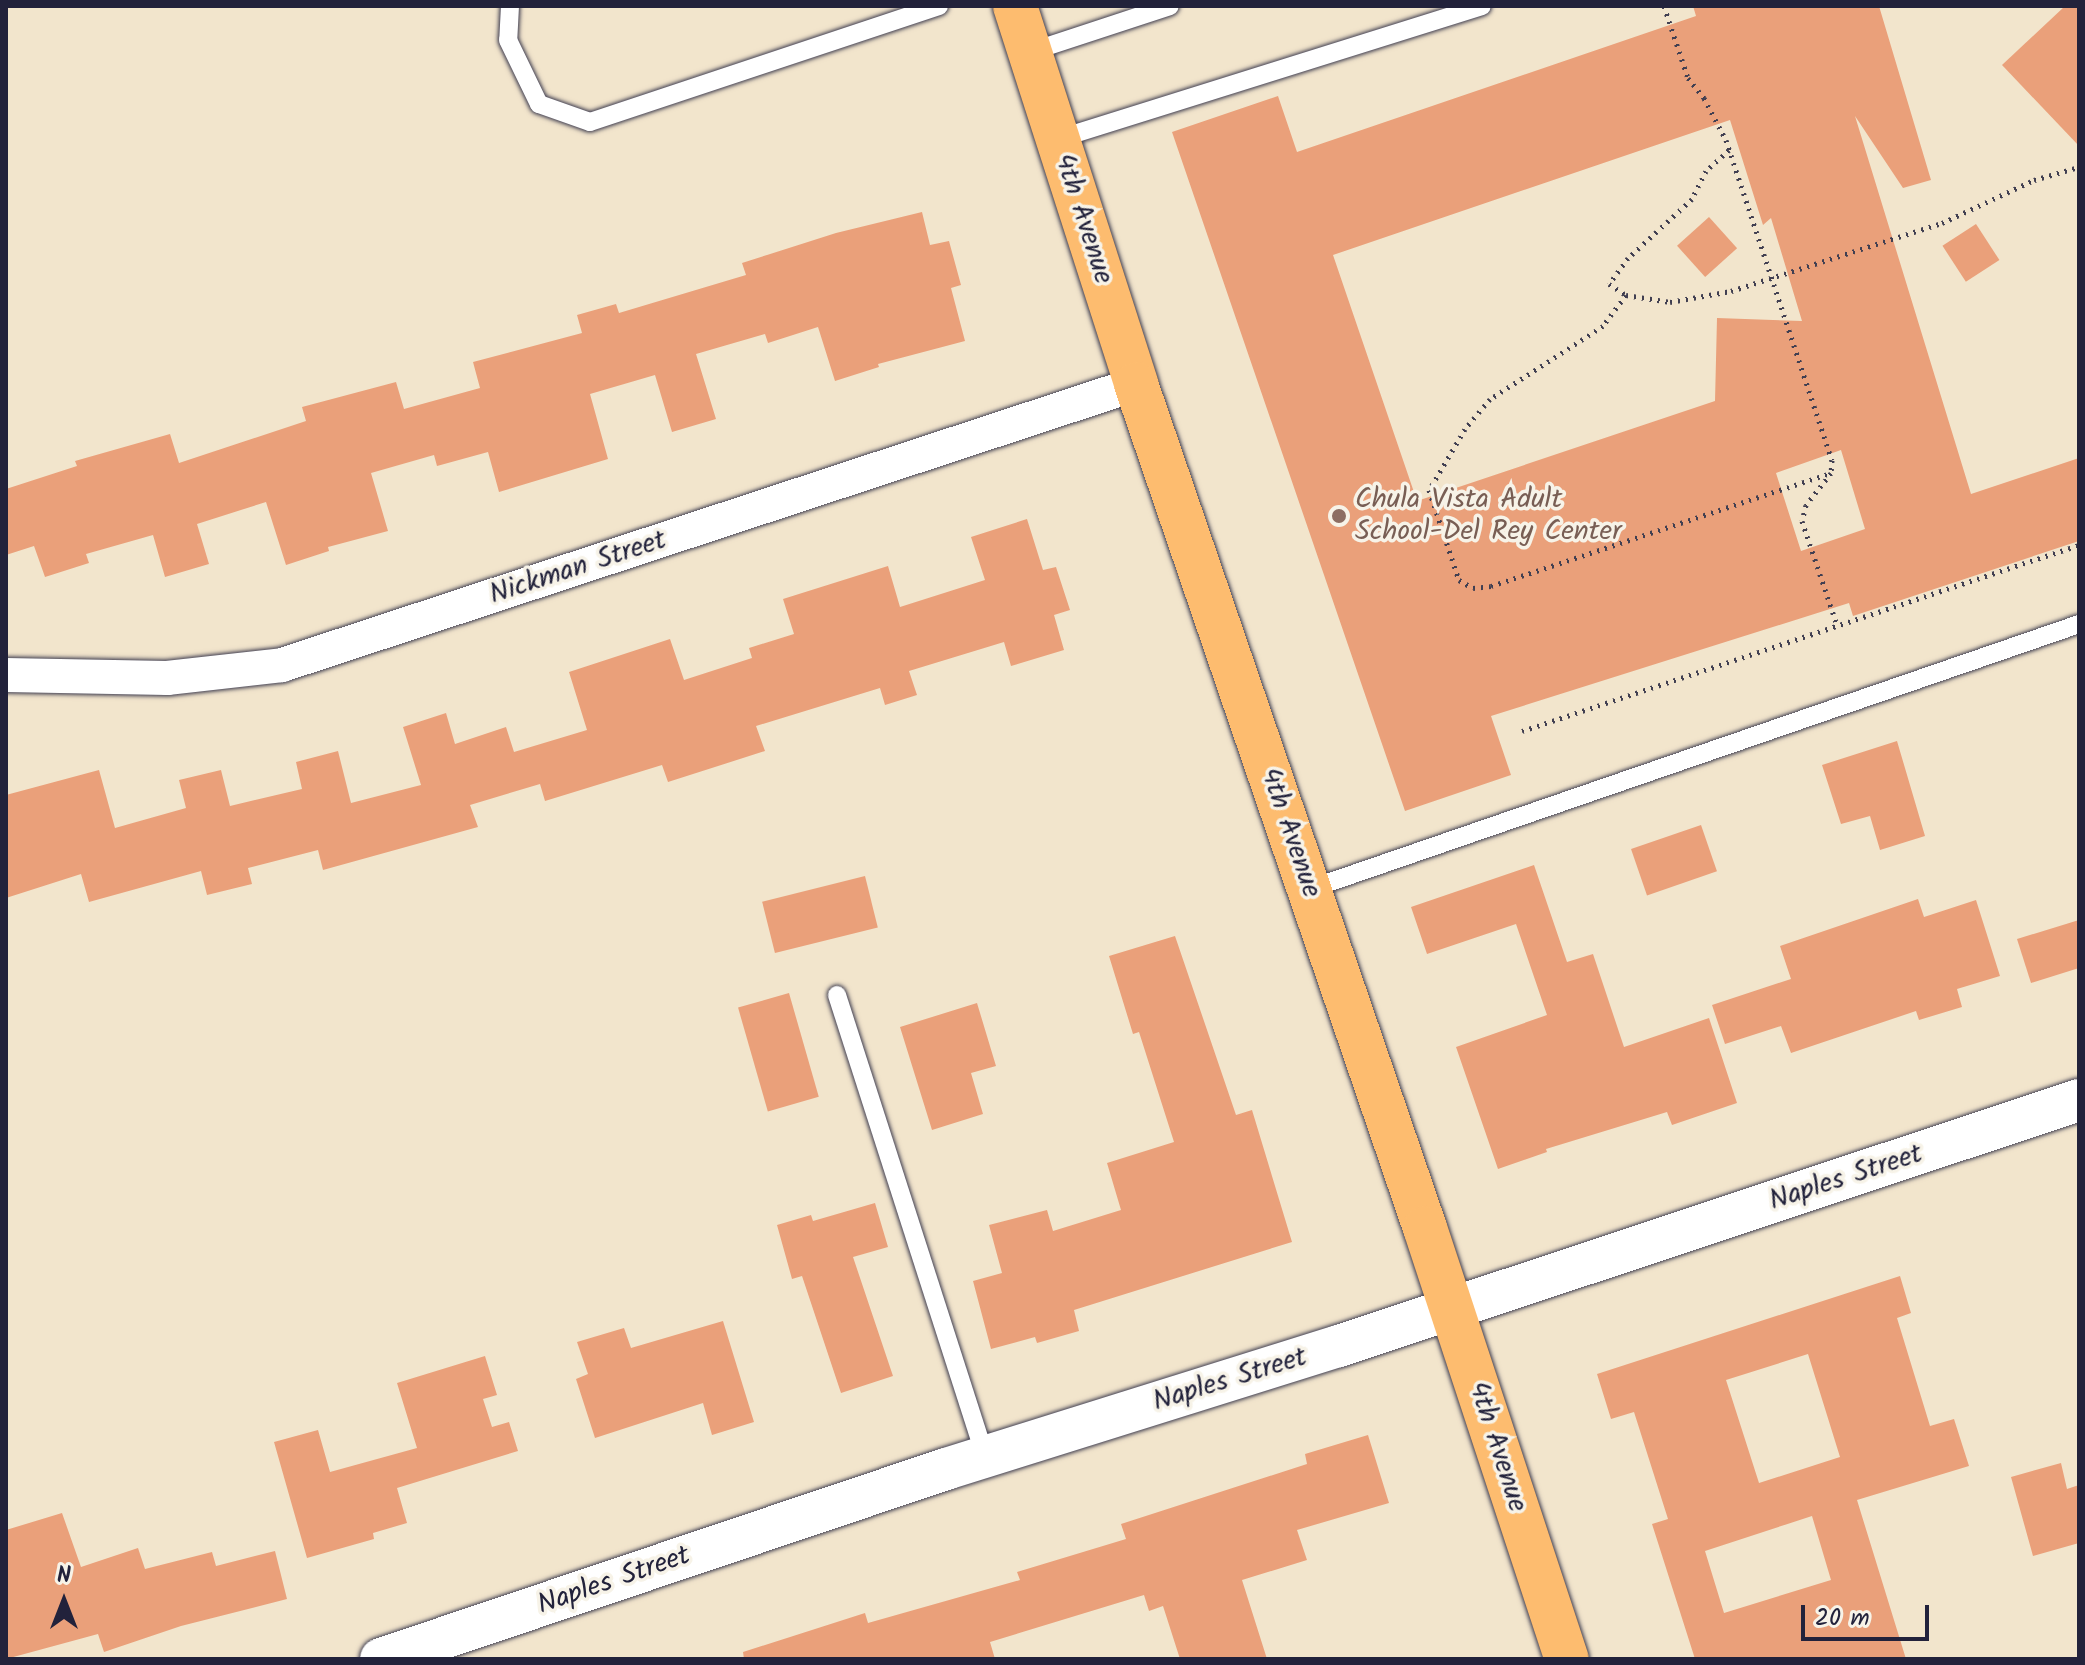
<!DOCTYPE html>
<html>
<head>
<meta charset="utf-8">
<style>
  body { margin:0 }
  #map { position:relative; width:2085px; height:1665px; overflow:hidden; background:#f2e5cc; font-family:Kalam,sans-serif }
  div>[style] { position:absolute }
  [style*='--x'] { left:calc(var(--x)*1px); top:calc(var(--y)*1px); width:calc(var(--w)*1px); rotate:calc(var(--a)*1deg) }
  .building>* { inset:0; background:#eaa07a; transform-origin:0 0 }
  .path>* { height:5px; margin-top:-2.5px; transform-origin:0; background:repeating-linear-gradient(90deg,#413f51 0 2px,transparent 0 8px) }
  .roads { filter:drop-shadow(0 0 2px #413f51) drop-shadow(0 0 2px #413f51) }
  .service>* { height:18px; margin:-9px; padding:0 9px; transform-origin:9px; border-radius:9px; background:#fff }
  .minor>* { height:34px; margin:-17px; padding:0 17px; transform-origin:17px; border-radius:17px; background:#fff }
  .tertiary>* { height:42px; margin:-21px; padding:0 21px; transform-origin:21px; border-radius:21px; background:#fff }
  .primary>* { height:44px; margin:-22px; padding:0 22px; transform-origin:22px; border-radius:22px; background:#fdbc6f }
  .dots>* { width:22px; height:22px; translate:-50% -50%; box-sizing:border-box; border:4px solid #f7f3e8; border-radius:50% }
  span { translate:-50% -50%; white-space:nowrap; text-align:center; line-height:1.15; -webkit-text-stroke:7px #f7f3e8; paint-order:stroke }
  .street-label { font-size:28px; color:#22223b }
  .education-label { font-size:28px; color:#785e54 }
  .left { translate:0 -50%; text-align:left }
  .frame { position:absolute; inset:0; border:8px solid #22223b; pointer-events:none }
  .north { position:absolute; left:24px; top:1561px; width:80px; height:80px; -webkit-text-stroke:6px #f7f3e8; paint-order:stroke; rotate:0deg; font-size:22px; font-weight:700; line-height:32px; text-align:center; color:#22223b }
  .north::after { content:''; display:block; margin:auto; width:28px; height:36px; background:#22223b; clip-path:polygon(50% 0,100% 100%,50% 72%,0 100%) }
  .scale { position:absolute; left:1801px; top:1605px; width:128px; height:36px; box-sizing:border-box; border:4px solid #22223b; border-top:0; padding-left:10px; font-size:24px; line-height:28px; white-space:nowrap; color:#22223b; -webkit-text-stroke:6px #f7f3e8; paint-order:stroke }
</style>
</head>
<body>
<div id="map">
  <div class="building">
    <div style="clip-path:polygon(evenodd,1693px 6px,1879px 6px,1931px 180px,1903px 188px,1855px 116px,1971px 494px,2079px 458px,2079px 541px,1853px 616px,1849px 603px,1491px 716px,1511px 775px,1405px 811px,1172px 132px,1278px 96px,1297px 152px,1696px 16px,1693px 6px,1730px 120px,1763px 225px,1771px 218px,1802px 321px,1717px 318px,1715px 401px,1417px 501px,1333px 255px,1730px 120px,1693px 6px,1841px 450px,1865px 529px,1801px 551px,1776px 473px,1841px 450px)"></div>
    <div style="clip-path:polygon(2065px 6px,2079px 6px,2079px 146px,2002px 65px)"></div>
    <div style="clip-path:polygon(922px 212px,930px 245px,949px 241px,961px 285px,951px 288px,965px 341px,878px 364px,879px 367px,835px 381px,818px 327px,768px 343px,765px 334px,696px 354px,716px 419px,672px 432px,655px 375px,590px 394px,608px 459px,499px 492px,488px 452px,437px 466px,434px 455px,371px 473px,388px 531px,328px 547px,329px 551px,286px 565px,266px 502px,197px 524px,209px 564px,165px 577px,153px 535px,86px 554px,89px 563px,45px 577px,34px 546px,6px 555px,6px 489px,77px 466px,75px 461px,170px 434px,179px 463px,306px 421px,302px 407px,396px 382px,404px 409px,480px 388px,473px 362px,582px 333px,577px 315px,616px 304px,619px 313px,746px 275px,742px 263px,836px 233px)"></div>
    <div style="left:1709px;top:217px;width:42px;height:43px;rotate:48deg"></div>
    <div style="left:1976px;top:224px;width:43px;height:40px;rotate:57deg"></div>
    <div style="clip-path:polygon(1027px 519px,1043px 570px,1056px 567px,1070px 610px,1054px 615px,1064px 650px,1011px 666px,1004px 642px,909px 671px,917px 695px,885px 705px,880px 688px,756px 726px,765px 751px,668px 782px,662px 765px,545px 801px,540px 784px,470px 805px,478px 827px,323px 870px,318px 850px,248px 868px,252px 884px,207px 895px,201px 871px,89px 902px,81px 874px,6px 898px,6px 795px,99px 770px,115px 828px,186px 808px,179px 780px,221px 770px,230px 806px,302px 789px,296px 762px,338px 751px,351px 803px,421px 785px,403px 727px,446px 713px,455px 744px,506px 727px,514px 752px,587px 730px,569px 672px,670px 639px,684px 680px,752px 658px,749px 648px,794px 634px,783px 599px,888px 566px,900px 607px,985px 580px,971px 537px)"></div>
    <div style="clip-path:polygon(1897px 741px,1925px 836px,1880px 850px,1870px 816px,1841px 824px,1822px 765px)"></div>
    <div style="left:1701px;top:825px;width:49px;height:74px;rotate:71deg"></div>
    <div style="clip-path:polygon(1534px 865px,1567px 962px,1593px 954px,1624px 1047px,1709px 1018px,1737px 1103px,1672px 1125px,1667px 1112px,1546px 1149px,1547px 1152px,1498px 1169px,1456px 1047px,1547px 1015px,1516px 924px,1427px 954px,1411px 907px)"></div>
    <div style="left:865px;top:876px;width:53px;height:106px;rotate:76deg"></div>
    <div style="clip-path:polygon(1918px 899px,1924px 917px,1976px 900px,2000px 976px,1957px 989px,1962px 1007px,1919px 1020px,1916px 1011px,1791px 1053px,1781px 1026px,1725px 1044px,1712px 1005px,1791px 979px,1780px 946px)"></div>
    <div style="clip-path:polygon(2079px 920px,2079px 968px,2031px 983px,2017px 939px)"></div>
    <div style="clip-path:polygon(1175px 936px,1236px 1115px,1252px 1110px,1292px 1242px,1074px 1310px,1079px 1331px,1037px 1343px,1035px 1337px,991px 1349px,973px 1281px,1002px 1273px,989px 1225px,1047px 1210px,1053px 1231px,1121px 1210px,1107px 1163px,1174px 1142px,1139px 1032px,1133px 1034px,1109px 956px)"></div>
    <div style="left:789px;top:993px;width:108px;height:53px;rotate:74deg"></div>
    <div style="clip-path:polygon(977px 1003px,996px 1066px,971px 1073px,983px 1114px,932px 1130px,900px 1027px)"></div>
    <div style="clip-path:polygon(875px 1203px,888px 1247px,853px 1257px,893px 1376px,841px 1393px,802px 1276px,792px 1279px,777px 1225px,811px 1215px,813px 1221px)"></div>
    <div style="clip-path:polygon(evenodd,1900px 1276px,1911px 1313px,1897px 1318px,1930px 1426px,1954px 1419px,1969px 1466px,1857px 1500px,1906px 1659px,1695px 1659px,1652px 1524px,1668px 1519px,1634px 1412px,1611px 1419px,1597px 1374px,1900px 1276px,1808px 1354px,1840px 1457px,1759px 1483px,1726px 1380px,1808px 1354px,1900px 1276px,1812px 1516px,1831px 1580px,1724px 1613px,1705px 1551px,1812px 1516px)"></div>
    <div style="clip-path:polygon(723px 1321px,754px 1422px,712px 1435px,703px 1403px,595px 1438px,576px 1379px,588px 1374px,577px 1342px,624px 1328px,631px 1348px)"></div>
    <div style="clip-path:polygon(485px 1356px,497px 1395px,483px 1399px,492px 1427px,509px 1422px,518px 1451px,397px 1488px,407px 1523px,373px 1533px,374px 1539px,307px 1558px,274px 1442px,318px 1430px,330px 1472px,417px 1448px,397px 1383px)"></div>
    <div style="clip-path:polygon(1368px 1435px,1389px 1503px,1297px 1530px,1307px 1560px,1242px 1580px,1267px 1659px,1180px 1659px,1163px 1606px,1149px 1611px,1144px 1595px,990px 1642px,995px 1659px,744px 1659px,743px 1652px,865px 1613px,868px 1623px,1020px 1580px,1017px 1572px,1126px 1539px,1121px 1524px,1307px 1464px,1305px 1454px)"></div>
    <div style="clip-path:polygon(2061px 1463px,2067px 1489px,2079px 1485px,2079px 1543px,2033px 1556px,2011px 1477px)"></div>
    <div style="clip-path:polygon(62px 1513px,81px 1567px,138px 1548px,145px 1569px,212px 1552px,216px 1566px,275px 1551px,287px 1599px,181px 1626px,104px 1652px,98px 1634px,6px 1659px,6px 1530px)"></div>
  </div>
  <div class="path">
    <div style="--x:1664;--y:6;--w:76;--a:71.6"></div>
    <div style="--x:1688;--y:78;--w:26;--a:51"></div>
    <div style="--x:1704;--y:98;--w:47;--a:62.4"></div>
    <div style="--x:1726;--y:140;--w:337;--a:71.7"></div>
    <div style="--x:1832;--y:460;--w:13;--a:94"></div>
    <div style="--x:1831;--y:473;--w:41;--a:128"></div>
    <div style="--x:1806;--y:505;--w:16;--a:104"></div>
    <div style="--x:1802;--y:521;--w:110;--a:71.4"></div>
    <div style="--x:1729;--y:150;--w:31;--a:138"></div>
    <div style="--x:1706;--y:171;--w:31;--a:117"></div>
    <div style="--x:1692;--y:199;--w:87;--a:137.3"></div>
    <div style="--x:1628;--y:258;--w:32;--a:126"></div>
    <div style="--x:1609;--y:284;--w:20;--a:33"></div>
    <div style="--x:1626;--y:295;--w:45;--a:9"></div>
    <div style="--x:1670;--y:302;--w:62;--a:-10.2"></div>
    <div style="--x:1731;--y:291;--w:222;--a:-17.9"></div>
    <div style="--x:1942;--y:223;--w:102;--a:-25.1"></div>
    <div style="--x:2034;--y:180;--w:47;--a:-16.1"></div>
    <div style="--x:1626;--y:295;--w:39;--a:127"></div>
    <div style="--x:1603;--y:326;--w:135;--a:147.1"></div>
    <div style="--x:1490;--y:399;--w:39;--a:130"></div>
    <div style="--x:1465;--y:429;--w:71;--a:120.5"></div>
    <div style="--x:1429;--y:490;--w:95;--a:71.6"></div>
    <div style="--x:1459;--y:580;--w:16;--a:30"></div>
    <div style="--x:1473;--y:588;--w:18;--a:-6"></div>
    <div style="--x:1491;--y:586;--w:358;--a:-18.4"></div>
    <div style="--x:1522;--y:731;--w:587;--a:-18.47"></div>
  </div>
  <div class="roads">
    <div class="service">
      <div style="--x:510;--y:6;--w:34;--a:93"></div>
      <div style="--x:508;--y:40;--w:71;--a:64.2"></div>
      <div style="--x:539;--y:104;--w:54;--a:19.4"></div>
      <div style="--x:590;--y:122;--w:368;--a:-18.4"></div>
      <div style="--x:1030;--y:52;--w:147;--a:-18.2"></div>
      <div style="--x:1058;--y:139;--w:444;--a:-17.4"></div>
      <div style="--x:1310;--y:889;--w:813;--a:-19.01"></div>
      <div style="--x:837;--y:995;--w:485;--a:72.2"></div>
    </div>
    <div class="minor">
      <div style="--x:6;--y:675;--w:161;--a:1.1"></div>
      <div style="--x:167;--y:678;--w:116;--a:-6.4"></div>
      <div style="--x:282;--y:665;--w:899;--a:-18.21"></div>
    </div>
    <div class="tertiary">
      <div style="--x:381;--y:1659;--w:596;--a:-18.59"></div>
      <div style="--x:946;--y:1469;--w:412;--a:-17.4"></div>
      <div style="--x:1339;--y:1346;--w:780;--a:-18.39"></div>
    </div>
    <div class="primary">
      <div style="--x:1015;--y:6;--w:397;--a:72.2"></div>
      <div style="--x:1136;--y:384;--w:892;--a:71.1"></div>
      <div style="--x:1425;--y:1228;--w:454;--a:71.8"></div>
    </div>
  </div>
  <div class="dots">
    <div style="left:1339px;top:516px;background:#8d6e63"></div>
  </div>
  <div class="street-label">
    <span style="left:1083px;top:219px;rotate:72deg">4th Avenue</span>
    <span style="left:578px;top:568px;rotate:-18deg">Nickman Street</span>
    <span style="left:1290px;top:833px;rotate:71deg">4th Avenue</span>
    <span style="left:1846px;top:1178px;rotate:-18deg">Naples Street</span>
    <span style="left:1230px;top:1380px;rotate:-17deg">Naples Street</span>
    <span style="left:1497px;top:1447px;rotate:72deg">4th Avenue</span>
    <span style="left:614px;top:1581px;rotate:-19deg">Naples Street</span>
  </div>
  <div class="education-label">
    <span class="left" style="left:1355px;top:516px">Chula Vista Adult<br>School-Del Rey Center</span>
  </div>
  <div class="frame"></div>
  <div class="north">N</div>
  <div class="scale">20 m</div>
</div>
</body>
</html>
